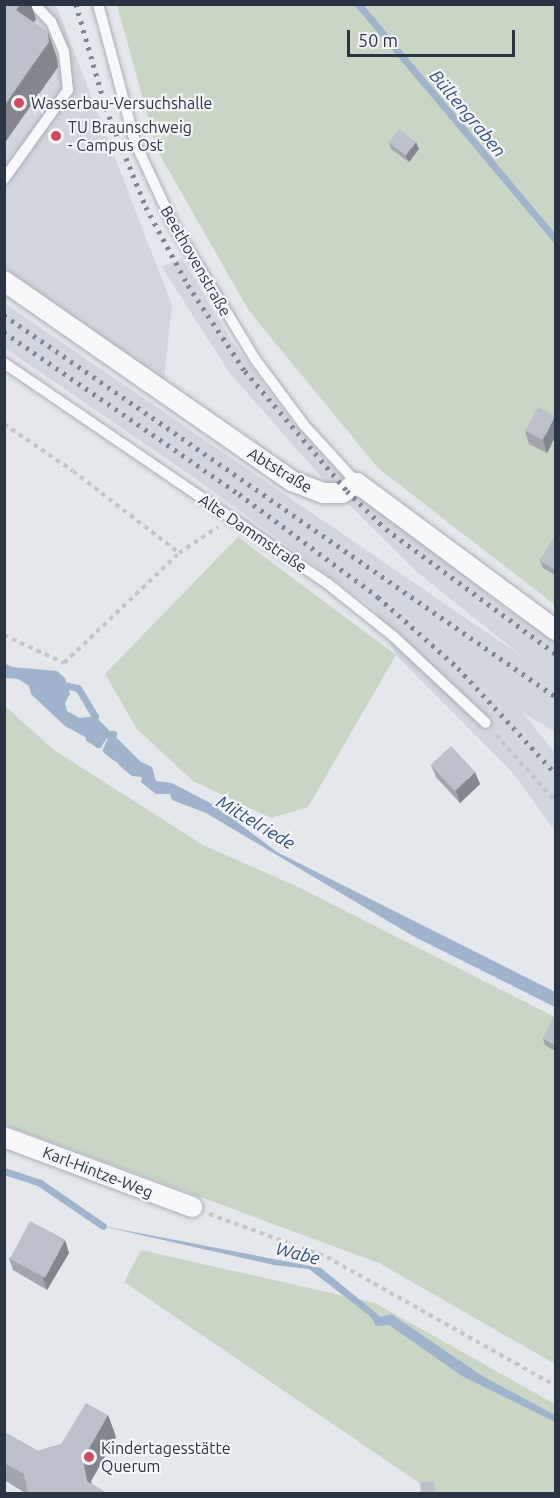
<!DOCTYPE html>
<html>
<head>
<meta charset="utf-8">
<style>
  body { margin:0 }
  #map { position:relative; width:560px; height:1498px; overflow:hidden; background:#e4e7ec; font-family:Ubuntu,sans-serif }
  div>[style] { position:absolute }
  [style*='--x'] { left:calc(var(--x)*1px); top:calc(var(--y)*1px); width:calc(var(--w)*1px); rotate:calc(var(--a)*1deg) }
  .built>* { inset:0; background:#d2d6de }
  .green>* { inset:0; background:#c9d6c5 }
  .water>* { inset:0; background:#9fb4cc }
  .stream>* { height:7px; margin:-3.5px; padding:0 3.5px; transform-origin:3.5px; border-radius:3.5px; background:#9fb4cc }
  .path>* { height:4px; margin-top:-2px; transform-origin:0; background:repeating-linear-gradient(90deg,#c2c5cb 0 4.5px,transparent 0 9px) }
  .roads { filter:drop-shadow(0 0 2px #a9aeb7) drop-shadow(0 0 2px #a9aeb7) }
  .service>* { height:10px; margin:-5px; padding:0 5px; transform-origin:5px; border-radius:5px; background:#f7f8fa }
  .minor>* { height:20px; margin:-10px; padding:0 10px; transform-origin:10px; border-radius:10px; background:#f7f8fa }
  .rail>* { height:4.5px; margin-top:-2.25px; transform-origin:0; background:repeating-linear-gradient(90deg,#7d8696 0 3px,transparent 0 9px) }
  .wall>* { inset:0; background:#a1a5ae }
  .shaded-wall>* { inset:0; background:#83868d }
  .building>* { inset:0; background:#bbc0ca; transform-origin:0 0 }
  .dots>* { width:16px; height:16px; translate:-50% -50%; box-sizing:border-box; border:3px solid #f4f6f9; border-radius:50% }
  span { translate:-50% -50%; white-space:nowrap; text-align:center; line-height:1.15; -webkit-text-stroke:4.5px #f4f6f9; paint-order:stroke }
  .poi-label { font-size:16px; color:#2b3445 }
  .left { translate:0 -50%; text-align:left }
  .street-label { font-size:16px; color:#2b3445 }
  .water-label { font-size:18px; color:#34527a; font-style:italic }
  .frame { position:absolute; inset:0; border:6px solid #2b3445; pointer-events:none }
  .scale { position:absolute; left:347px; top:30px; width:168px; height:27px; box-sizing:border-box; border:3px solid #2b3445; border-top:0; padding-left:8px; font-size:18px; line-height:21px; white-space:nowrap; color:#2b3445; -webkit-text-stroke:4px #f4f6f9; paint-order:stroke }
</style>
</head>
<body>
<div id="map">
  <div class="built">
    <div style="clip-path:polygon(5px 5px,56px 5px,172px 305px,164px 380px,5px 268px)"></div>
    <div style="clip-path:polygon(182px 258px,231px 340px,292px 421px,338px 471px,498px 603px,555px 641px,555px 732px,522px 712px,555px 753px,555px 831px,512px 772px,396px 655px,375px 610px,199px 481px,5px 348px,4px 303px,523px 657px,417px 572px,324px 480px,229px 372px,162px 267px)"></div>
  </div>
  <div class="green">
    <div style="clip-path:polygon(117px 5px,555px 5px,555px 605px,378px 468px,249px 311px,157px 150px)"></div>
    <div style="clip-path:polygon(238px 537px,396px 655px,308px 807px,271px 818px,193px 781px,137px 729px,105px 674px)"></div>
    <div style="clip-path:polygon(5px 706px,54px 750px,203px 845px,298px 887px,555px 1017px,555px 1364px,379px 1263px,5px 1125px)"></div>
    <div style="clip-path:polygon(141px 1250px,375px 1303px,555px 1404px,555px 1493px,434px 1493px,124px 1282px)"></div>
  </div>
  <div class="water">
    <div style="clip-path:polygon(4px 663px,12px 667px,57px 671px,65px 678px,70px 694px,65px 703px,67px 711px,80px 718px,95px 716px,141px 762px,152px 767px,156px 781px,172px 783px,214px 805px,277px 852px,555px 992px,555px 1007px,413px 936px,206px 813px,172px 800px,170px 794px,156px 794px,141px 782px,142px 777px,132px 776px,121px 767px,106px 750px,113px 734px,104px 735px,98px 744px,65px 726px,31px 694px,29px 686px,18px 679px,5px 678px)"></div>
    <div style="clip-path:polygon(97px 1225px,321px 1268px,381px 1317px,391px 1314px,484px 1377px,555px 1415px,555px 1422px,462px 1376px,389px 1325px,376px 1326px,371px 1317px,309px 1269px,274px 1265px)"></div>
  </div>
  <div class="stream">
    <div style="--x:358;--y:4;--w:308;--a:50"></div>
    <div style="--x:60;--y:684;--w:18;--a:13"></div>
    <div style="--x:78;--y:688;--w:33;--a:59"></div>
    <div style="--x:95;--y:716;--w:23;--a:105"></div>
    <div style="--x:89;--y:738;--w:11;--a:34"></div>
    <div style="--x:98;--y:744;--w:11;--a:-56"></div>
    <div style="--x:104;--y:735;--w:9;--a:-6"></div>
    <div style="--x:113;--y:734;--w:17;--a:114"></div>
    <div style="--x:106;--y:750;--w:11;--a:38"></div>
    <div style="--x:4;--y:1171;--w:38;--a:18"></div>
    <div style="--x:40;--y:1183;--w:76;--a:34.3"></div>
  </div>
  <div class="path">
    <div style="--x:4;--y:424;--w:83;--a:34.3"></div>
    <div style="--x:73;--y:471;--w:134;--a:37.7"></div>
    <div style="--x:4;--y:635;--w:66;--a:25"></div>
    <div style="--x:64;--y:663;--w:159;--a:-43.7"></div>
    <div style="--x:179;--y:553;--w:47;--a:-33.7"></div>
    <div style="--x:496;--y:735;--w:90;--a:48.2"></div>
    <div style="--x:555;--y:740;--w:1;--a:0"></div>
    <div style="--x:209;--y:1214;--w:126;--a:20"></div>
    <div style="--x:327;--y:1257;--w:263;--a:29.4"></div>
  </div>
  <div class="roads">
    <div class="service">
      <div style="--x:98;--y:4;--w:143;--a:75"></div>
      <div style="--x:135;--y:142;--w:90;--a:65.1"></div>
      <div style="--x:173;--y:224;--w:158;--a:58.7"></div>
      <div style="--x:255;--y:359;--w:82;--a:53.4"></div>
      <div style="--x:304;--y:425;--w:79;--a:47.6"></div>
      <div style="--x:4;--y:179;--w:110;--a:-54.3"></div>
      <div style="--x:68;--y:90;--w:38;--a:-96"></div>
      <div style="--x:64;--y:52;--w:33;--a:-113"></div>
      <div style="--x:51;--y:22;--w:25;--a:-133"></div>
      <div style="--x:4;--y:363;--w:392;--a:34.3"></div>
      <div style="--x:328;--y:584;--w:83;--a:38.7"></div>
      <div style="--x:393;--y:636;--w:127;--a:43.1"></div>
    </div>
    <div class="minor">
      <div style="--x:4;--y:281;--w:351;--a:34.8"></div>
      <div style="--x:292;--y:481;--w:33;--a:21"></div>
      <div style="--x:323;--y:493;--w:19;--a:0"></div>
      <div style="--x:342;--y:493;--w:18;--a:-34"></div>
      <div style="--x:357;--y:483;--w:247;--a:36.5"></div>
      <div style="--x:4;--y:1137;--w:201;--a:20.4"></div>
    </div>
  </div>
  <div class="rail">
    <div style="--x:76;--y:4;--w:108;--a:73.9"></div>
    <div style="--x:106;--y:108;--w:107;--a:68"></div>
    <div style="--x:146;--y:207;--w:89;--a:61.7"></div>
    <div style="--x:188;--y:285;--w:103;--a:56.5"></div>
    <div style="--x:245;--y:371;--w:157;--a:49.6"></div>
    <div style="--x:347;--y:491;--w:54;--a:44.3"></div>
    <div style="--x:386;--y:529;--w:211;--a:36.3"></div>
    <div style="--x:4;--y:315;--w:671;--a:34.68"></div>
    <div style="--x:4;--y:332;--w:285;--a:34.6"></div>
    <div style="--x:239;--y:494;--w:173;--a:36.5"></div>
    <div style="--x:378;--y:597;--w:107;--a:41.6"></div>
    <div style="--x:458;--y:668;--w:144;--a:47.2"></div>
  </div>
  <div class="wall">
    <div style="clip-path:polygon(389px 143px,419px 149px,409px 162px,391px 149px)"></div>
    <div style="clip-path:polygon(525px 431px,555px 437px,547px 453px,529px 444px)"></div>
    <div style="clip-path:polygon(555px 536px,555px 575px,543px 568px,540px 561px)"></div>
    <div style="clip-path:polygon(431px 765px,480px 784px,460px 803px,436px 777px)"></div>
    <div style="clip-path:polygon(555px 1015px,555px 1051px,545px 1045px,543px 1039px)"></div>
    <div style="clip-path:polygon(65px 1240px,69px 1253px,47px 1290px,13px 1270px,9px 1258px)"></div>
    <div style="clip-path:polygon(108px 1415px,116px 1437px,91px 1481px,92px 1484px,108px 1494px,27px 1494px,4px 1480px,4px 1432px,38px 1451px,61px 1444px)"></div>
  </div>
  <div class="shaded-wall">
    <div style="clip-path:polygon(20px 4px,31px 4px,36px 19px,25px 35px,16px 10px)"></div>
    <div style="clip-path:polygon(48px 32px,57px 58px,58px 67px,4px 144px,4px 106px)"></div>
    <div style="clip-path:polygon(416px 142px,419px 149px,409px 162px,406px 156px)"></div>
    <div style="clip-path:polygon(555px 416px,555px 437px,547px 453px,543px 440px)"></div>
    <div style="clip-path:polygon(475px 772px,480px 784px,460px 803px,456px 791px)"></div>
    <div style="clip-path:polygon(65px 1240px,69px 1253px,47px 1290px,43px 1278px)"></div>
    <div style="clip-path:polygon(108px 1415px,116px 1437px,91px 1481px,94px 1494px,87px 1481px,83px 1459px)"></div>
  </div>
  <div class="building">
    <div style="clip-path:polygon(4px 4px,20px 4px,16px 10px,48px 32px,49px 42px,4px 106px)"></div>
    <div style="left:399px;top:129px;width:21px;height:17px;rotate:37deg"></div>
    <div style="left:538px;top:407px;width:19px;height:27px;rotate:28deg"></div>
    <div style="clip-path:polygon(555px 536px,555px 570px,540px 561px)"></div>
    <div style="left:451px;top:746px;width:35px;height:28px;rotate:47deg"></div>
    <div style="clip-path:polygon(555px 1015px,555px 1045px,543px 1039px)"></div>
    <div style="left:30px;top:1221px;width:40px;height:43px;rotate:28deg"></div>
    <div style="clip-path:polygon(86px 1403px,108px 1415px,83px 1459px,87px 1481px,108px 1494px,28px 1494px,24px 1474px,4px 1463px,4px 1432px,38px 1451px,61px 1444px)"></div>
    <div style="clip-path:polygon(434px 1481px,436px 1494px,421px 1494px,420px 1483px)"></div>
  </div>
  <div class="dots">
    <div style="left:19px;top:103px;background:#d1495b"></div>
    <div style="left:56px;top:136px;background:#d1495b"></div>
    <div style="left:89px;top:1457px;background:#d1495b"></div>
  </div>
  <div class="poi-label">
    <span class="left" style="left:31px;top:103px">Wasserbau-Versuchshalle</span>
    <span class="left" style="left:68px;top:136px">TU Braunschweig<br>- Campus Ost</span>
    <span class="left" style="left:101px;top:1457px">Kindertagesstätte<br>Querum</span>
  </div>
  <div class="street-label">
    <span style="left:196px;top:261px;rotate:60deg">Beethovenstraße</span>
    <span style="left:280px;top:470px;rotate:31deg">Abtstraße</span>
    <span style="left:253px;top:533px;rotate:34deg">Alte Dammstraße</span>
    <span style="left:98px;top:1172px;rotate:21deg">Karl-Hintze-Weg</span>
  </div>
  <div class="water-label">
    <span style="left:468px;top:113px;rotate:50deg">Bültengraben</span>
    <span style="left:256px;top:822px;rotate:31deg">Mittelriede</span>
    <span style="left:298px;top:1253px;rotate:14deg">Wabe</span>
  </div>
  <div class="frame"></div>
  <div class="scale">50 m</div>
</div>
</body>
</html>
